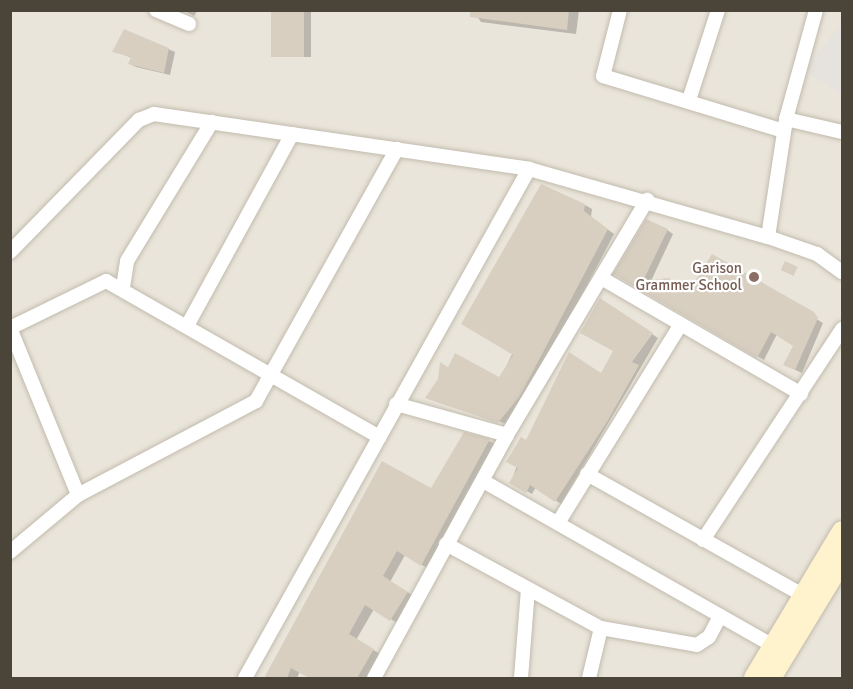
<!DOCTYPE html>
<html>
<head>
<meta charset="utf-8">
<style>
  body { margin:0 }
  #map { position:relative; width:853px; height:689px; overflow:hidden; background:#f6f3ec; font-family:Signika,sans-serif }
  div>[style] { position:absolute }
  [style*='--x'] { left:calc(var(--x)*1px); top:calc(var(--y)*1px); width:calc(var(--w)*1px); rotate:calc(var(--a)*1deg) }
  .residential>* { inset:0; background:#eae5da; transform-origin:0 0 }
  .industrial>* { inset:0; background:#e6e2dd }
  .shadow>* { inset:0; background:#0003; transform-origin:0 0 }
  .building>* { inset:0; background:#d8cfc1; transform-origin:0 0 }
  .roads { filter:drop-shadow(0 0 2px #c2bbae) drop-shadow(0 0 2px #c2bbae) }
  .street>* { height:14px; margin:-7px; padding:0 7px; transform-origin:7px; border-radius:7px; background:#fff }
  .secondary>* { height:20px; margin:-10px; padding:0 10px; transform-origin:10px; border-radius:10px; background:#fff3cd }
  .dots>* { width:16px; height:16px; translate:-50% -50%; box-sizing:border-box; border:3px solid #fff; border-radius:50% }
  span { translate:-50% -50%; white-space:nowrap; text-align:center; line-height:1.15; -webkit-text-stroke:4.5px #fff; paint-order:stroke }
  .education-label { font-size:15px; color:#785e54 }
  .right { translate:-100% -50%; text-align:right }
  .frame { position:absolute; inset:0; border:12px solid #4b4439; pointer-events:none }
</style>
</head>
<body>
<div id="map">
  <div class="residential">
    <div style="left:11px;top:11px;width:831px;height:667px"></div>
  </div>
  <div class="industrial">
    <div style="clip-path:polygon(842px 23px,842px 95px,804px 70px)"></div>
  </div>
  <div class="shadow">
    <div style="clip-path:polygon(183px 10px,198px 10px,194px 16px)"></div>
    <div style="left:272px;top:10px;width:39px;height:47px"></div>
    <div style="clip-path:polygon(473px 10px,579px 10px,576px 34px,481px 22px)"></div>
    <div style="clip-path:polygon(168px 49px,175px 52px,170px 75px,136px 67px,130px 64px,132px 58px,114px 51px)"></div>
    <div style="clip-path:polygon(585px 205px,592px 209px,591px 217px,614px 234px,527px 400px,507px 424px,434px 401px,449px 369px,500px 379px)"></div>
    <div style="clip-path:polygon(667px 230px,673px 234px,651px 281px,691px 290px,712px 256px,823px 323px,802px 373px,785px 365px,795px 345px,777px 334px,764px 360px,615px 274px)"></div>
    <div style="clip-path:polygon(606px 303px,658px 338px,561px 504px,536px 487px,532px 494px,511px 482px,526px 442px,602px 374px,615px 351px)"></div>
    <div style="clip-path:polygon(489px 441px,497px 445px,429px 569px,405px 555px,390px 582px,416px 597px,399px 624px,374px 609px,356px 640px,382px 655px,369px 678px,312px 678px,300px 671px,297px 678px,266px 678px,382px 463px,432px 490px)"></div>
  </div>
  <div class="building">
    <div style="left:271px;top:10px;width:33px;height:47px"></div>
    <div style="clip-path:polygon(470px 10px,569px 10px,567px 30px,470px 17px)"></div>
    <div style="clip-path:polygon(124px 29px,169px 48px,164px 73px,128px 64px,131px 57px,112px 52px)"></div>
    <div style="clip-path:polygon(541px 184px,585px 204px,584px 211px,608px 229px,520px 396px,498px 423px,425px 398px,438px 379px,440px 362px,448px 367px,455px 353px,499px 377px,513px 355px,461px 324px)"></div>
    <div style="clip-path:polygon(646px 219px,668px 229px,643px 281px,668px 278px,691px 288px,712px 254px,814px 312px,818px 318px,795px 370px,783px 365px,793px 346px,771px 332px,757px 358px,613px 274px)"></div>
    <div style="left:785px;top:261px;width:14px;height:10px;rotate:25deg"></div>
    <div style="clip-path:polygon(600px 298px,653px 333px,632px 362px,639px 365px,607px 422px,555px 502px,530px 485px,526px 493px,509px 483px,518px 468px,506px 462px,521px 437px,526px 440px,569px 352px,601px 373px,613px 351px,580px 333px)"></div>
    <div style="clip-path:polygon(464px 432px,490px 439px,421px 566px,397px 551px,383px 576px,408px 592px,390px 621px,365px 605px,349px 634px,374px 649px,357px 678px,309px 678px,291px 668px,287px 678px,264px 678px,382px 461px,431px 488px)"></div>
  </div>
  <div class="roads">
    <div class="street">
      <div style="--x:156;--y:10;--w:36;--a:23"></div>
      <div style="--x:620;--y:10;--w:68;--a:104.4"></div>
      <div style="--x:603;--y:76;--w:189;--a:16.9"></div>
      <div style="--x:689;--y:100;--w:95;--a:-72.1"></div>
      <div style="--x:786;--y:119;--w:57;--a:13.1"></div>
      <div style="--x:768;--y:237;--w:119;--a:-81.3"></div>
      <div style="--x:786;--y:119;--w:113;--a:-74.6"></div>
      <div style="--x:10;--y:252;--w:185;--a:-45.7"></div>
      <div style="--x:139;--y:120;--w:16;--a:-22"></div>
      <div style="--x:154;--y:114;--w:379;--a:8.3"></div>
      <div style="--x:529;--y:169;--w:248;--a:15.9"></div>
      <div style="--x:768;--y:237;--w:52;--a:19.1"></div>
      <div style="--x:817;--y:254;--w:31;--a:36"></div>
      <div style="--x:603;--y:279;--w:229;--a:30.1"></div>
      <div style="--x:123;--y:287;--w:26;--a:-81"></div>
      <div style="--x:127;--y:261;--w:163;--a:-58.6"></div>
      <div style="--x:187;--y:326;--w:219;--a:-61.3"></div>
      <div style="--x:10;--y:328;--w:107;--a:-26.1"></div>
      <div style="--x:106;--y:281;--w:315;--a:29.7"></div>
      <div style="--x:10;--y:328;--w:180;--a:67.8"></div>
      <div style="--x:396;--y:404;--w:115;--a:15.6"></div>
      <div style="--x:587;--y:474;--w:248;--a:29.3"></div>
      <div style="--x:483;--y:481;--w:334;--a:29.6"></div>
      <div style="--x:558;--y:523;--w:230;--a:-58.3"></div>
      <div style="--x:703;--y:540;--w:253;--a:-56.6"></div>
      <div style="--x:446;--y:544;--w:176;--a:28.5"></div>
      <div style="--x:601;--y:628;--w:97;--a:10"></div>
      <div style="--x:697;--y:645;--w:14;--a:-34"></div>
      <div style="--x:709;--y:637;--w:24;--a:-62"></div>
      <div style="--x:10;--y:552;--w:89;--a:-40"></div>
      <div style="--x:78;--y:495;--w:201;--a:-27.8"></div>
      <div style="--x:256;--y:401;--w:289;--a:-60.8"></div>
      <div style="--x:245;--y:678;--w:583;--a:-60.84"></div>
      <div style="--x:374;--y:678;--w:277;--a:-61.3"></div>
      <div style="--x:507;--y:435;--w:274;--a:-59.2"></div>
      <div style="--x:521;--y:678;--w:89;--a:-85.5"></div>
      <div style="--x:589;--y:678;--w:51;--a:-76.5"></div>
    </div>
    <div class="secondary">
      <div style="--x:754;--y:678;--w:171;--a:-59.1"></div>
      <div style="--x:771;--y:678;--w:137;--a:-58.7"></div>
    </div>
  </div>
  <div class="dots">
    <div style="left:754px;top:277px;background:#8d6e63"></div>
  </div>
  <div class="education-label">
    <span class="right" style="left:742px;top:277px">Garison<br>Grammer School</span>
  </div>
  <div class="frame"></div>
</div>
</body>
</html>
